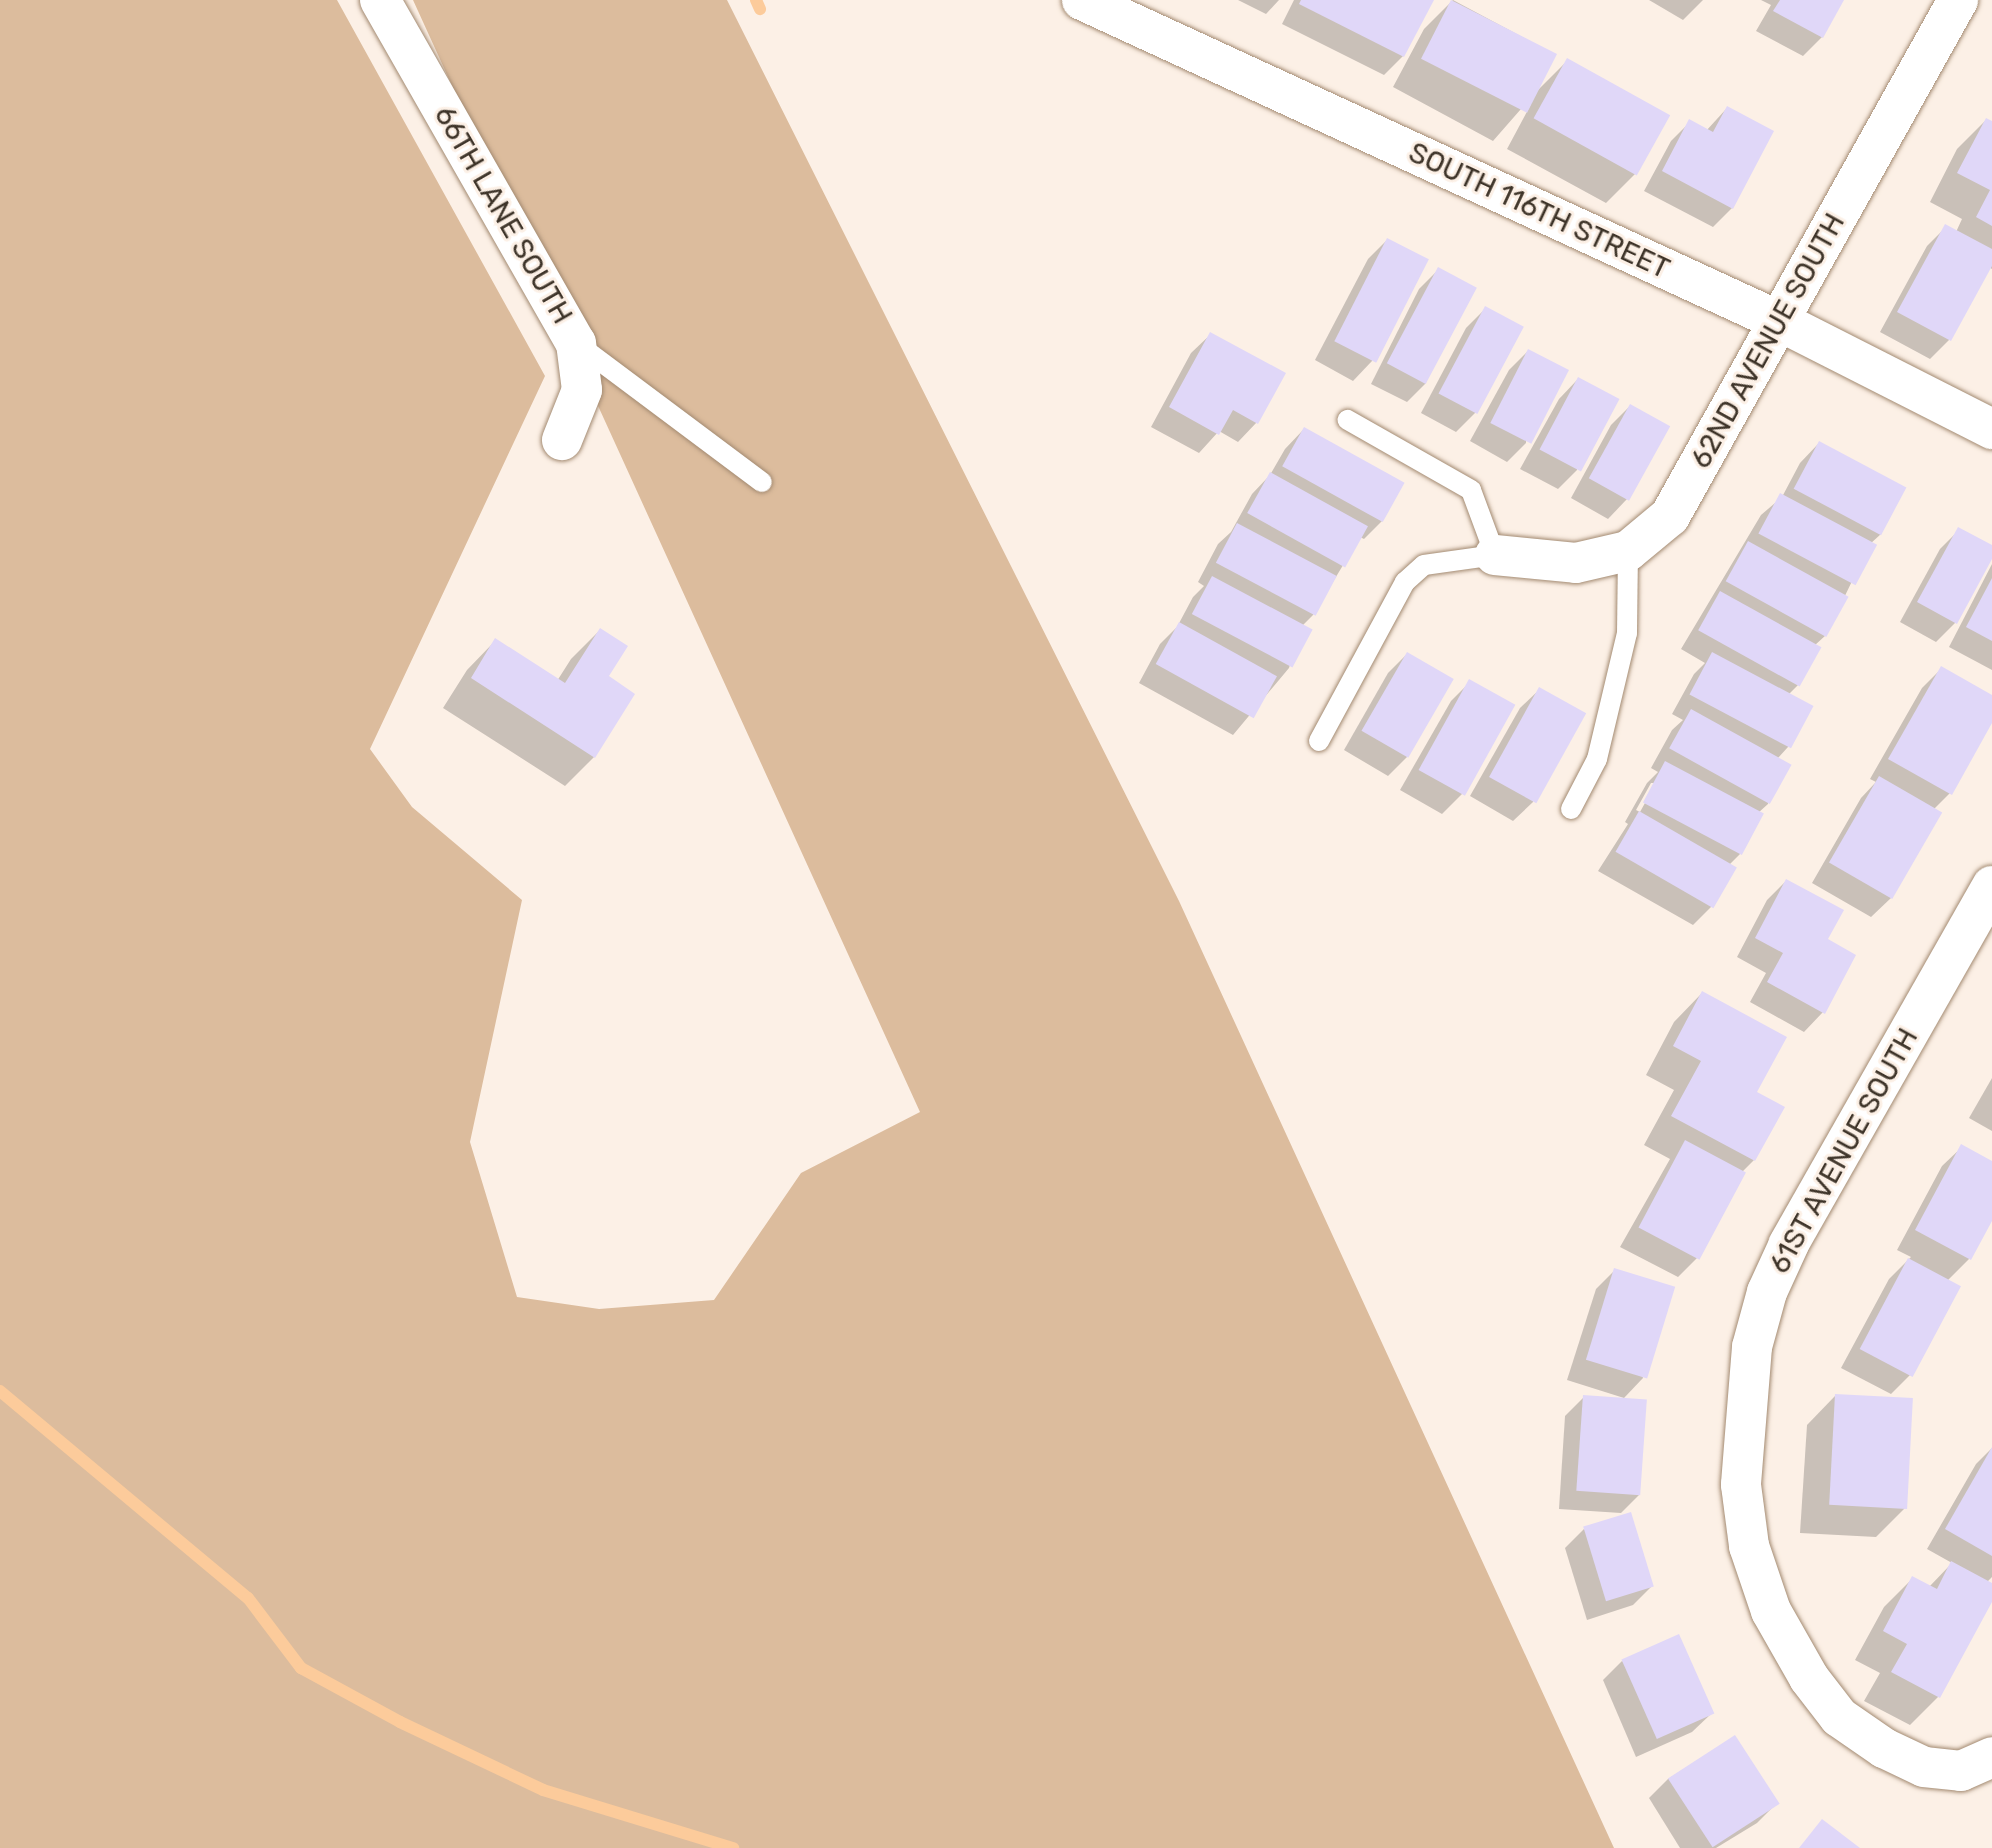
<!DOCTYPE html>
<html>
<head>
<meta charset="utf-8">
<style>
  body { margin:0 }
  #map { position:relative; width:1992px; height:1848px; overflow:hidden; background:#fcf0e6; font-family:Rubik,sans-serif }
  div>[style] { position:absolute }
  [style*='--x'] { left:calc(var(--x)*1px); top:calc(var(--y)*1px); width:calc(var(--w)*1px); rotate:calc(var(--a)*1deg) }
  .green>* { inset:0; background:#dcbc9d }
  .shadow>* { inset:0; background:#0003 }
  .stream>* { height:12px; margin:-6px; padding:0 6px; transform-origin:6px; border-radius:6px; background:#fccb9b }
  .building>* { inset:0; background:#e0d7f8; transform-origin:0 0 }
  .roads { filter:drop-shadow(0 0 2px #a38a71) drop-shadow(0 0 2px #a38a71) }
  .service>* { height:20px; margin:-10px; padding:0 10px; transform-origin:10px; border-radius:10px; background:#fff }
  .minor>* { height:40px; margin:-20px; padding:0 20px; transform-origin:20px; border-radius:20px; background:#fff }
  span { translate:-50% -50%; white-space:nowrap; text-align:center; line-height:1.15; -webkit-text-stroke:6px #fcf0e6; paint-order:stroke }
  .street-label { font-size:28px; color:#3e3429 }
</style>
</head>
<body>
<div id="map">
  <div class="green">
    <div style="clip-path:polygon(0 0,337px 0,545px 376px,370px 749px,412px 807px,522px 900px,470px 1142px,517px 1297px,599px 1309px,714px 1300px,801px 1173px,920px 1112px,413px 0,727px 0,1179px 901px,1614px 1848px,0 1848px)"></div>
  </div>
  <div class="shadow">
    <div style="clip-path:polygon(1238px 0,1279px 0,1266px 14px)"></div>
    <div style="clip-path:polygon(1294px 0,1431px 0,1403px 56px,1384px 75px,1282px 24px)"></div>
    <div style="clip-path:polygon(1453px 0,1554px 54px,1532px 96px,1567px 61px,1635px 174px,1606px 203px,1507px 149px,1531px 104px,1527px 102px,1493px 141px,1393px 87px,1424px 29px)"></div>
    <div style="clip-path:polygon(1649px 0,1703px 0,1683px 20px)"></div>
    <div style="clip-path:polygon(1761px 0,1842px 0,1822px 37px,1803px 56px,1756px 31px,1771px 5px)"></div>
    <div style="clip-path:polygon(1727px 108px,1732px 208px,1713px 227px,1644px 191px,1671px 141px,1690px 122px,1706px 131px)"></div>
    <div style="clip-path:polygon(1986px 120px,1992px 123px,1992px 269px,1989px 267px,1949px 340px,1930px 359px,1880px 332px,1927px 246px,1946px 227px,1956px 232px,1962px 219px,1930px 202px,1957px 149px)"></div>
    <div style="clip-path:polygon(1387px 240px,1372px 361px,1353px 381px,1315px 360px,1368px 259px)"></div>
    <div style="clip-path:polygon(1438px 270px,1426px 383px,1407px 402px,1371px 384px,1419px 289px)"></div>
    <div style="clip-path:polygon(1486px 308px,1476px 412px,1456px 432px,1421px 413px,1466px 328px)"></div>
    <div style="clip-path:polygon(1211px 334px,1257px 422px,1238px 442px,1219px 431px,1199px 453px,1151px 427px,1191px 353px)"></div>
    <div style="clip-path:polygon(1528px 351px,1526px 443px,1507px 462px,1470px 441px,1509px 370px)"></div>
    <div style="clip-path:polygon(1578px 379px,1577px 470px,1558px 489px,1520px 469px,1559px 399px)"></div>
    <div style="clip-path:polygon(1630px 406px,1627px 499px,1608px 519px,1571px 498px,1611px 425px)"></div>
    <div style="clip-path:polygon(1304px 429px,1383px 520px,1364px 539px,1360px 537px,1313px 615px,1301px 627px,1289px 668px,1233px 735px,1139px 683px,1160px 644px,1177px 627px,1193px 597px,1204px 586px,1198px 582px,1218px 544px,1231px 532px,1252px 494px,1270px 475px,1285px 449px)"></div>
    <div style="clip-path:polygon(evenodd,1819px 443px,1881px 534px,1870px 544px,1826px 635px,1814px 646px,1798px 685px,1788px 695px,1788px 747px,1777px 759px,1768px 804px,1758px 813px,1740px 854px,1729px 865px,1712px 906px,1693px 925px,1598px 871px,1628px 824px,1625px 822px,1647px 783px,1658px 772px,1651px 768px,1672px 730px,1683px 720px,1672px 714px,1694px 674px,1705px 663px,1681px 649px,1761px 515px,1782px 497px,1800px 463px,1819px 443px,1651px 783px,1656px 783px,1640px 812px,1636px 810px,1651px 783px)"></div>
    <div style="clip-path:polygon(1959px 530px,1992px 547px,1992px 555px,1955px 623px,1936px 642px,1900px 622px,1940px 549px)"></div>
    <div style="clip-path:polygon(1992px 564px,1992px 670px,1949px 647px)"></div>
    <div style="clip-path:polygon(600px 630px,606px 677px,594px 757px,565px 786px,443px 708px,467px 670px,495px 641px,557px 681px,571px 659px)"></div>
    <div style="clip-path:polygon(1407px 654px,1407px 757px,1388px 776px,1344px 750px,1388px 673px)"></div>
    <div style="clip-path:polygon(1941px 669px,1992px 697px,1992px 719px,1950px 793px,1933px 810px,1891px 898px,1871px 917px,1812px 883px,1861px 798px,1876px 782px,1870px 779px,1922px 688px)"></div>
    <div style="clip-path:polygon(1470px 682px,1462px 794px,1442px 814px,1400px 790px,1451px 701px)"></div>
    <div style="clip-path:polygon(1540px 689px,1533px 802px,1513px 821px,1470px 796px,1520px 708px)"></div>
    <div style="clip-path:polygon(1786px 881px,1825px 940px,1823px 1012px,1804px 1032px,1750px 1002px,1766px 973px,1737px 957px,1767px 900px)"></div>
    <div style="clip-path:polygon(1702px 993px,1754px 1093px,1754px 1160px,1742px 1172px,1697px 1258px,1678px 1277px,1620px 1247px,1670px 1159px,1644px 1145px,1674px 1090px,1646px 1075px,1674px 1022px)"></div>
    <div style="clip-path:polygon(1992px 1078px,1992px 1131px,1969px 1118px)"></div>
    <div style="clip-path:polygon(1962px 1147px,1992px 1163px,1992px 1217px,1969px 1259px,1947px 1281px,1958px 1287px,1910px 1375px,1891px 1394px,1841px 1368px,1889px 1279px,1911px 1257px,1897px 1250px,1942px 1166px)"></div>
    <div style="clip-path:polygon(1615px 1270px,1643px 1378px,1624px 1398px,1567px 1380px,1596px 1289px)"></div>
    <div style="clip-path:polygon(1835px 1396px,1905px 1508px,1876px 1537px,1800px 1533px,1807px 1425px)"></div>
    <div style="clip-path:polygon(1584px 1397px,1640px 1494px,1621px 1513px,1559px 1509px,1565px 1416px)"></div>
    <div style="clip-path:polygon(1992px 1448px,1992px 1577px,1987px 1582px,1992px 1585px,1992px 1598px,1938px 1697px,1910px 1725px,1864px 1701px,1880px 1673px,1855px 1660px,1884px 1607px,1913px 1578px,1929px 1587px,1952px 1563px,1927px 1549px,1976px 1464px)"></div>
    <div style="clip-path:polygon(1584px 1529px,1652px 1586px,1633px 1605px,1587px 1620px,1565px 1548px)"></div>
    <div style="clip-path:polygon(1622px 1661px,1712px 1713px,1692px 1732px,1636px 1757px,1603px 1680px)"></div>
    <div style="clip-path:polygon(1735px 1737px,1776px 1804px,1757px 1823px,1716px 1848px,1680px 1848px,1649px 1798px,1668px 1779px)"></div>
  </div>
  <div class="stream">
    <div style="--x:756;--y:0;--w:10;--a:66"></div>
    <div style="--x:0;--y:1391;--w:323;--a:39.9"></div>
    <div style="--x:248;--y:1598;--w:88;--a:52.9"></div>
    <div style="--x:301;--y:1668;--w:113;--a:28.6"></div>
    <div style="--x:400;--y:1722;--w:158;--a:25.4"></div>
    <div style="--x:543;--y:1790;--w:199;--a:17"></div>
  </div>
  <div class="building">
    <div style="clip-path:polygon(1301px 0,1434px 0,1404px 57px,1299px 4px)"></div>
    <div style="left:1451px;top:0;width:119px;height:66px;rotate:27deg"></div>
    <div style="clip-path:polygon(1780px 0,1844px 0,1823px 38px,1773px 11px)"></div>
    <div style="left:1567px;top:58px;width:118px;height:69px;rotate:29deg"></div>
    <div style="clip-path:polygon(1727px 106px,1774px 131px,1733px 209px,1662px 171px,1689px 119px,1713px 132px)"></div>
    <div style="clip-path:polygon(1986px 118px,1992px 121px,1992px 226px,1976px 217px,1990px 190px,1957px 173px)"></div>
    <div style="clip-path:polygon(1945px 224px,1992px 249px,1992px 266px,1951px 341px,1897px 312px)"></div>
    <div style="left:1387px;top:238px;width:47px;height:116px;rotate:27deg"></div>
    <div style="left:1438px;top:267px;width:44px;height:109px;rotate:28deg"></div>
    <div style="left:1485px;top:306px;width:44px;height:99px;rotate:28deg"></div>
    <div style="clip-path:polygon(1210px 332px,1286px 373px,1258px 424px,1233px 410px,1219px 435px,1169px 407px)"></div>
    <div style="left:1528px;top:349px;width:46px;height:83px;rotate:27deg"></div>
    <div style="left:1578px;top:377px;width:47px;height:82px;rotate:28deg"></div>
    <div style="left:1630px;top:404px;width:46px;height:85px;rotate:29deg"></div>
    <div style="left:1304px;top:427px;width:115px;height:45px;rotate:29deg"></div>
    <div style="left:1819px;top:441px;width:99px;height:54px;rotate:28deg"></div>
    <div style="left:1270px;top:472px;width:112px;height:47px;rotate:29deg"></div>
    <div style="left:1780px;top:493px;width:110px;height:46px;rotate:28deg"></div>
    <div style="left:1237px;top:523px;width:113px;height:45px;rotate:28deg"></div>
    <div style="clip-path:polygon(1958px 527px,1992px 545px,1992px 559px,1957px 624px,1917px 602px)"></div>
    <div style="left:1748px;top:541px;width:115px;height:46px;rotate:29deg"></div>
    <div style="left:1212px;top:576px;width:114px;height:43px;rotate:28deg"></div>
    <div style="clip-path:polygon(1992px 578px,1992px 641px,1966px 627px)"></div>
    <div style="left:1720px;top:591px;width:116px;height:45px;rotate:29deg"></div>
    <div style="left:1179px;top:622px;width:112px;height:48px;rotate:29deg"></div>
    <div style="clip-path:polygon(600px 628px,628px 646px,609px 676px,635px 694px,595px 758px,471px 678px,495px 638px,565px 683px)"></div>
    <div style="left:1407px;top:652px;width:54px;height:91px;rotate:30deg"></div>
    <div style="left:1712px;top:652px;width:115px;height:48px;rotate:28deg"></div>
    <div style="clip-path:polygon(1941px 666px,1992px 695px,1992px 723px,1952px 795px,1888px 759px)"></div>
    <div style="left:1469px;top:679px;width:53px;height:104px;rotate:29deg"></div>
    <div style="left:1539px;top:687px;width:54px;height:103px;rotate:29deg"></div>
    <div style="left:1691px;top:709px;width:115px;height:45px;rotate:29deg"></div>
    <div style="left:1665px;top:761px;width:112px;height:47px;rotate:28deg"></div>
    <div style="left:1879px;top:776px;width:73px;height:100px;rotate:30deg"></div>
    <div style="left:1639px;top:811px;width:113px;height:47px;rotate:30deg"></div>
    <div style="clip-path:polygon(1786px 879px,1844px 910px,1828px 939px,1856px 955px,1825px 1014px,1767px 982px,1783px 953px,1755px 938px)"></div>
    <div style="clip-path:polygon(1702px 991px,1787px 1037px,1757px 1092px,1785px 1107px,1755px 1161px,1671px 1116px,1701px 1061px,1673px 1046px)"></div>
    <div style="left:1685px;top:1140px;width:69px;height:99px;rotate:28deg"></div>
    <div style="clip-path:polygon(1961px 1144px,1992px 1161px,1992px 1221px,1971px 1260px,1915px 1230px)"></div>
    <div style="left:1908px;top:1258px;width:60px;height:103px;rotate:28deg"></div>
    <div style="left:1614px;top:1268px;width:64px;height:96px;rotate:17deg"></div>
    <div style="left:1835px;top:1394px;width:78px;height:111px;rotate:3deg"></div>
    <div style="left:1583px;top:1395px;width:64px;height:96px;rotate:4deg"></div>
    <div style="clip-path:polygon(1992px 1447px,1992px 1556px,1945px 1529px)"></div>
    <div style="left:1631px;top:1512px;width:78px;height:50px;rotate:73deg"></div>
    <div style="clip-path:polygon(1951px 1561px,1992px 1583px,1992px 1602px,1940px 1698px,1891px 1672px,1907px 1644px,1883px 1631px,1912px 1576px,1937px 1589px)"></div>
    <div style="left:1679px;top:1634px;width:87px;height:63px;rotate:66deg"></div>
    <div style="left:1735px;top:1735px;width:82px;height:80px;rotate:57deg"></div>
    <div style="clip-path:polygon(1822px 1819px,1860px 1848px,1799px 1848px)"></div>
  </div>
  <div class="roads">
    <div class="service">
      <div style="--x:576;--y:343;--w:232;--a:36.8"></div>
      <div style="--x:1319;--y:741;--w:181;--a:-61.6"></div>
      <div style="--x:1405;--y:582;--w:25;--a:-42"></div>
      <div style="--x:1424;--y:565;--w:72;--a:-8"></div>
      <div style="--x:1495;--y:555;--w:69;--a:-110.3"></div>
      <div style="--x:1471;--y:490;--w:142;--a:-150.4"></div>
      <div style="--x:1571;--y:809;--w:56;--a:-62.5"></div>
      <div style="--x:1597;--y:759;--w:130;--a:-76.6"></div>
      <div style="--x:1627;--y:633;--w:82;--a:-89.3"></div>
    </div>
    <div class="minor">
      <div style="--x:380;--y:0;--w:395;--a:60.3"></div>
      <div style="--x:576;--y:343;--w:47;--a:82.7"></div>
      <div style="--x:582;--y:390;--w:54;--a:111.8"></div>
      <div style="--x:1082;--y:0;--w:767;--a:24.73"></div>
      <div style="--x:1779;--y:321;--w:239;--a:26.9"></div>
      <div style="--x:1495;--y:555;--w:81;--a:5.6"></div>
      <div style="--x:1576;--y:563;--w:53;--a:-13"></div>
      <div style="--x:1628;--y:551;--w:55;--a:-39.8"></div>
      <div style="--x:1670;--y:516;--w:591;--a:-60.83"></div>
      <div style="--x:1992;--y:886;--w:412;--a:119.6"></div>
      <div style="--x:1789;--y:1244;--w:53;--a:114.6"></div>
      <div style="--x:1767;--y:1292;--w:57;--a:105.3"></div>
      <div style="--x:1752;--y:1347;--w:138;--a:94.6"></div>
      <div style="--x:1741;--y:1485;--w:62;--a:82.5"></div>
      <div style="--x:1749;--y:1546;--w:69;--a:71.3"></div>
      <div style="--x:1771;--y:1611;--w:77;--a:60.4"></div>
      <div style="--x:1809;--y:1678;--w:49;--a:52.4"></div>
      <div style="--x:1839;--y:1717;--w:55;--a:34.6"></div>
      <div style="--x:1884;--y:1748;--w:44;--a:25.4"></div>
      <div style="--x:1924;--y:1767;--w:37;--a:6"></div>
      <div style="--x:1961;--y:1771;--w:34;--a:-24"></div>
    </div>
  </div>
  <div class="street-label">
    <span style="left:1539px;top:211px;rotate:25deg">SOUTH 116TH STREET</span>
    <span style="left:503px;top:215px;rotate:60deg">66TH LANE SOUTH</span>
    <span style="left:1768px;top:341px;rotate:-61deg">62ND AVENUE SOUTH</span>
    <span style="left:1844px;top:1151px;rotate:-61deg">61ST AVENUE SOUTH</span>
  </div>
</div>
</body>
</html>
